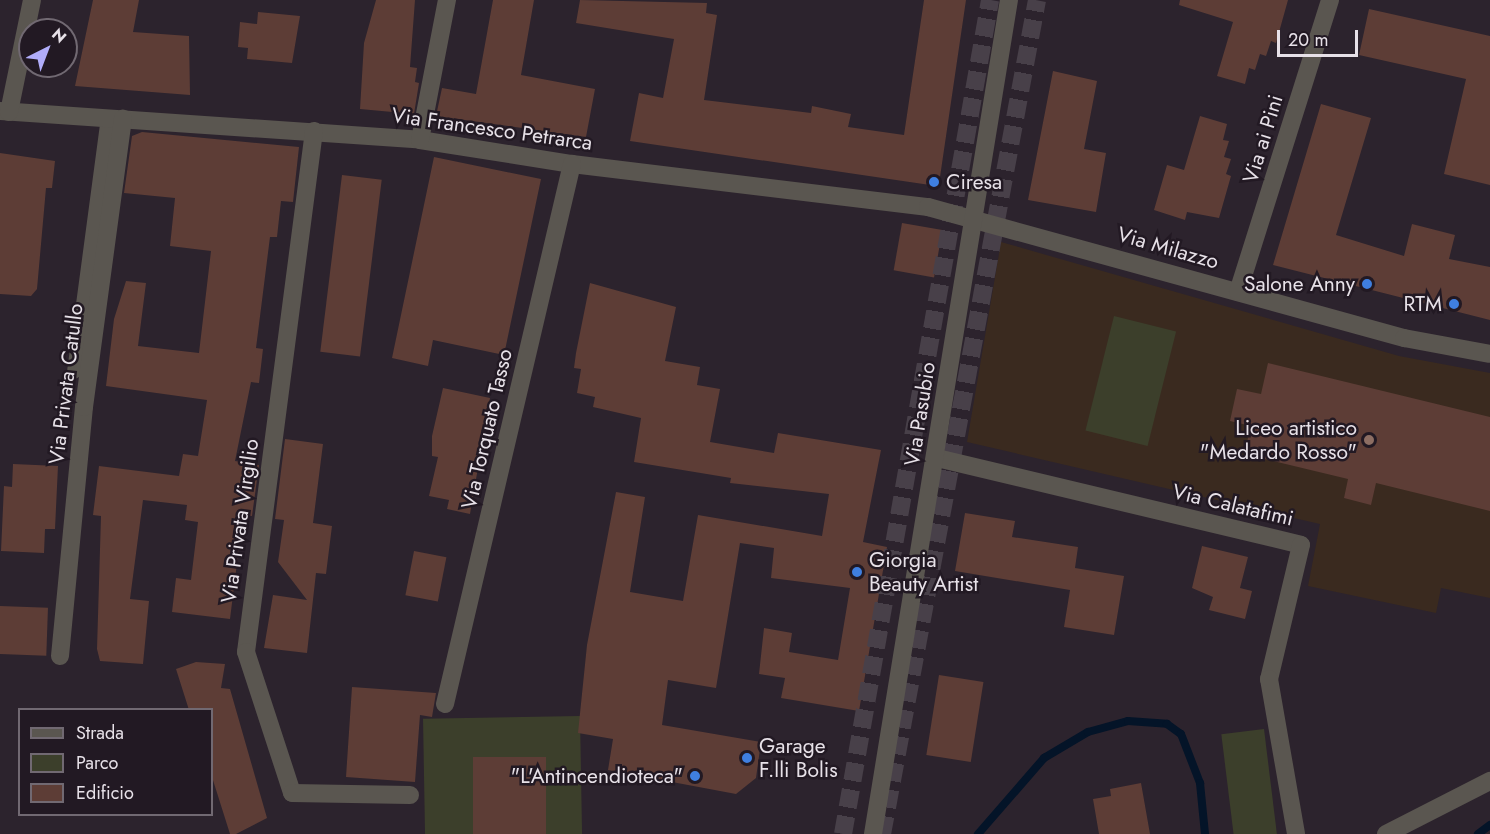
<!DOCTYPE html>
<style>
body{margin:0}
#map{position:relative;width:1490px;height:834px;overflow:hidden;background:#2c232d;font-family:Jost,sans-serif}
div>[style]{position:absolute}
[style*='--x']{left:calc(var(--x)*1px);top:calc(var(--y)*1px);width:calc(var(--w)*1px);rotate:calc(var(--a)*1deg)}
.education>*{inset:0;background:#3a2a1f}
.green>*{inset:0;background:#3c3f2b;transform-origin:0 0}
.stream>*{height:8px;margin:-4px;padding:0 4px;transform-origin:4px;border-radius:4px;background:#041428}
.building>*{inset:0;background:#5d3d36;transform-origin:0 0}
.trunk-tunnel>*{height:18px;margin-top:-9px;transform-origin:0;background:repeating-linear-gradient(90deg,#484049 0 18px,transparent 0 27px)}
.service>*{height:14px;margin:-7px;padding:0 7px;transform-origin:7px;border-radius:7px;background:#5a5650}
.minor>*{height:18px;margin:-9px;padding:0 9px;transform-origin:9px;border-radius:9px;background:#5a5650}
.dots>*{width:16px;height:16px;translate:-50% -50%;box-sizing:border-box;border:3px solid #221923;border-radius:50%}
span{translate:-50% -50%;white-space:nowrap;text-align:center;line-height:1.15;-webkit-text-stroke:5px #221923;paint-order:stroke}
.street-label{font-size:21px;color:#e7e1e8}
.poi-label{font-size:21px;color:#e7e1e8}
.left{translate:0 -50%;text-align:left}
.right{translate:-100% -50%;text-align:right}
.legend{position:absolute;left:18px;top:708px;width:195px;height:108px;box-sizing:border-box;background:#221923;border:2px solid #716972;margin:0;padding:8px 10px;list-style:none;font-size:18px;color:#e7e1e8}
.legend li{display:flex;align-items:center;gap:12px;height:30px}
.legend b{width:30px;border:2px solid #716972}
.north{position:absolute;left:18px;top:18px;width:60px;height:60px;box-sizing:border-box;background:#221923;border:2px solid #716972;border-radius:50%;rotate:42deg;font-size:16px;font-weight:700;line-height:24px;text-align:center;color:#e7e1e8}
.north::after{content:'';display:block;margin:auto;width:21px;height:27px;background:#b1adfa;clip-path:polygon(50% 0,100% 100%,50% 72%,0 100%)}
.scale{position:absolute;left:1277px;top:30px;width:81px;height:27px;box-sizing:border-box;border:3px solid #e7e1e8;border-top:0;padding-left:8px;font-size:18px;line-height:21px;white-space:nowrap;color:#e7e1e8;-webkit-text-stroke:4px #221923;paint-order:stroke}
</style>
<div id="map">
<div class="education">
<i style="clip-path:polygon(1001px 242px,1399px 356px,1490px 373px,1490px 598px,1441px 588px,1436px 613px,1308px 586px,1320px 524px,967px 442px)"></i>
</div>
<div class="green">
<i style="left:1114px;top:316px;width:64px;height:118px;rotate:14deg"></i>
<i style="left:580px;top:716px;width:118px;height:157px;rotate:89deg"></i>
<i style="left:1264px;top:729px;width:106px;height:43px;rotate:83deg"></i>
</div>
<div class="stream">
<i style="--x:978;--y:834;--w:101;--a:-49"></i>
<i style="--x:1044;--y:758;--w:51;--a:-30.6"></i>
<i style="--x:1088;--y:732;--w:41;--a:-15.4"></i>
<i style="--x:1128;--y:721;--w:39;--a:4"></i>
<i style="--x:1167;--y:724;--w:17;--a:36"></i>
<i style="--x:1181;--y:734;--w:53;--a:68.8"></i>
<i style="--x:1200;--y:783;--w:51;--a:84.4"></i>
<i style="--x:1478;--y:834;--w:15;--a:-37"></i>
</div>
<div class="building">
<i style="clip-path:polygon(93px 0,139px 0,133px 32px,189px 36px,190px 95px,75px 86px)"></i>
<i style="clip-path:polygon(376px 0,415px 0,410px 67px,417px 68px,415px 82px,419px 83px,414px 114px,360px 109px,364px 43px)"></i>
<i style="clip-path:polygon(493px 0,534px 0,521px 75px,595px 89px,586px 137px,436px 116px,442px 88px,476px 94px)"></i>
<i style="clip-path:polygon(580px 0,707px 3px,706px 13px,717px 15px,704px 100px,811px 113px,812px 106px,851px 114px,848px 127px,904px 135px,924px 0,966px 0,940px 177px,930px 185px,630px 141px,639px 93px,663px 98px,674px 39px,576px 23px)"></i>
<i style="clip-path:polygon(1180px 0,1288px 0,1276px 43px,1271px 41px,1266px 56px,1260px 54px,1255px 70px,1249px 68px,1245px 84px,1217px 76px,1233px 22px,1179px 5px)"></i>
<i style="clip-path:polygon(1369px 9px,1490px 36px,1490px 185px,1444px 174px,1466px 79px,1359px 55px)"></i>
<i style="clip-path:polygon(258px 12px,300px 16px,292px 63px,247px 59px,248px 48px,238px 47px,240px 22px,257px 24px)"></i>
<i style="clip-path:polygon(1053px 71px,1097px 81px,1084px 149px,1106px 153px,1096px 212px,1028px 200px)"></i>
<i style="clip-path:polygon(1321px 104px,1371px 118px,1336px 235px,1404px 256px,1412px 224px,1455px 235px,1449px 259px,1490px 267px,1490px 320px,1273px 265px)"></i>
<i style="clip-path:polygon(1200px 116px,1227px 124px,1223px 140px,1229px 141px,1224px 157px,1231px 159px,1226px 174px,1231px 176px,1219px 218px,1187px 212px,1185px 220px,1154px 210px,1167px 165px,1184px 170px)"></i>
<i style="clip-path:polygon(142px 132px,299px 147px,293px 202px,281px 201px,277px 237px,270px 237px,256px 348px,263px 349px,259px 383px,251px 382px,235px 461px,259px 465px,252px 516px,243px 515px,230px 619px,172px 612px,176px 578px,191px 580px,198px 522px,185px 520px,187px 505px,143px 500px,130px 599px,149px 601px,143px 664px,100px 661px,97px 649px,101px 516px,93px 515px,99px 466px,179px 476px,183px 454px,198px 456px,207px 400px,106px 386px,114px 319px,126px 281px,146px 283px,138px 346px,199px 353px,211px 251px,170px 246px,175px 198px,124px 193px,132px 136px)"></i>
<i style="clip-path:polygon(0 153px,55px 161px,52px 188px,46px 188px,37px 289px,31px 296px,0 294px)"></i>
<i style="clip-path:polygon(434px 157px,541px 179px,504px 355px,433px 340px,428px 366px,392px 358px)"></i>
<i style="left:342px;top:175px;width:40px;height:178px;rotate:7deg"></i>
<i style="left:902px;top:223px;width:41px;height:48px;rotate:10deg"></i>
<i style="clip-path:polygon(590px 283px,676px 307px,665px 361px,700px 367px,697px 385px,720px 389px,710px 442px,774px 453px,778px 433px,881px 450px,863px 542px,887px 547px,859px 711px,781px 698px,785px 678px,759px 674px,764px 628px,792px 633px,789px 652px,838px 660px,850px 588px,771px 578px,774px 548px,740px 543px,716px 688px,668px 680px,662px 725px,761px 742px,756px 778px,736px 794px,608px 770px,613px 739px,578px 733px,587px 645px,616px 492px,645px 497px,630px 592px,683px 601px,698px 515px,822px 536px,829px 494px,730px 483px,731px 478px,634px 462px,641px 418px,593px 407px,595px 397px,577px 393px,581px 369px,574px 368px,576px 353px)"></i>
<i style="clip-path:polygon(1268px 363px,1490px 417px,1490px 511px,1376px 483px,1371px 505px,1344px 498px,1348px 479px,1244px 454px,1251px 426px,1230px 421px,1237px 389px,1261px 394px)"></i>
<i style="clip-path:polygon(443px 388px,490px 398px,470px 514px,447px 509px,449px 500px,429px 496px,438px 457px,432px 456px,432px 436px)"></i>
<i style="clip-path:polygon(285px 439px,323px 444px,313px 523px,332px 526px,326px 574px,316px 573px,307px 653px,264px 648px,273px 595px,307px 600px,278px 562px,284px 520px,275px 519px)"></i>
<i style="clip-path:polygon(13px 464px,58px 466px,55px 529px,45px 529px,44px 553px,1px 551px,4px 486px,12px 487px)"></i>
<i style="clip-path:polygon(965px 513px,1015px 521px,1012px 537px,1078px 547px,1075px 568px,1124px 576px,1114px 635px,1064px 627px,1070px 590px,955px 571px)"></i>
<i style="clip-path:polygon(1202px 546px,1248px 557px,1240px 588px,1252px 591px,1245px 619px,1209px 610px,1213px 597px,1192px 588px)"></i>
<i style="left:414px;top:551px;width:33px;height:45px;rotate:11deg"></i>
<i style="left:0;top:606px;width:48px;height:48px;rotate:2deg"></i>
<i style="clip-path:polygon(196px 662px,225px 664px,221px 688px,230px 689px,267px 818px,236px 834px,230px 834px,212px 777px,212px 710px,189px 710px,176px 669px)"></i>
<i style="left:939px;top:675px;width:45px;height:81px;rotate:9deg"></i>
<i style="clip-path:polygon(352px 687px,436px 693px,432px 717px,420px 715px,415px 782px,346px 777px)"></i>
<i style="left:473px;top:757px;width:73px;height:77px"></i>
<i style="clip-path:polygon(1141px 783px,1150px 834px,1099px 834px,1093px 799px,1111px 796px,1110px 789px)"></i>
</div>
<div class="trunk-tunnel">
<i style="--x:843;--y:834;--w:847;--a:-80"></i>
<i style="--x:882;--y:834;--w:848;--a:-79.47"></i>
</div>
<div class="service">
<i style="--x:74;--y:372;--w:256;--a:-82.4"></i>
</div>
<div class="minor">
<i style="--x:0;--y:111;--w:421;--a:3.9"></i>
<i style="--x:420;--y:140;--w:154;--a:9"></i>
<i style="--x:572;--y:164;--w:359;--a:6.9"></i>
<i style="--x:928;--y:207;--w:494;--a:15.4"></i>
<i style="--x:1404;--y:338;--w:87;--a:10.5"></i>
<i style="--x:9;--y:112;--w:114;--a:-78.4"></i>
<i style="--x:314;--y:131;--w:525;--a:97.44"></i>
<i style="--x:246;--y:652;--w:148;--a:71.9"></i>
<i style="--x:292;--y:793;--w:118;--a:1"></i>
<i style="--x:420;--y:140;--w:143;--a:-79.1"></i>
<i style="--x:1238;--y:292;--w:306;--a:-72.5"></i>
<i style="--x:937;--y:458;--w:374;--a:13.4"></i>
<i style="--x:1301;--y:545;--w:138;--a:103.4"></i>
<i style="--x:1269;--y:679;--w:157;--a:80.1"></i>
<i style="--x:60;--y:656;--w:250;--a:-84.5"></i>
<i style="--x:84;--y:407;--w:291;--a:-82.3"></i>
<i style="--x:445;--y:704;--w:555;--a:-76.77"></i>
<i style="--x:873;--y:834;--w:845;--a:-80.74"></i>
<i style="--x:1386;--y:834;--w:117;--a:-27"></i>
</div>
<div class="dots">
<i style="left:934px;top:182px;background:#3f7fe0"></i>
<i style="left:1367px;top:284px;background:#3f7fe0"></i>
<i style="left:1454px;top:304px;background:#3f7fe0"></i>
<i style="left:1369px;top:440px;background:#8d6e63"></i>
<i style="left:857px;top:572px;background:#3f7fe0"></i>
<i style="left:747px;top:758px;background:#3f7fe0"></i>
<i style="left:695px;top:776px;background:#3f7fe0"></i>
</div>
<div class="street-label">
<span style="left:492px;top:129px;rotate:8deg">Via Francesco Petrarca</span>
<span style="left:1263px;top:139px;rotate:-73deg">Via ai Pini</span>
<span style="left:1168px;top:248px;rotate:16deg">Via Milazzo</span>
<span style="left:66px;top:384px;rotate:-83deg">Via Privata Catullo</span>
<span style="left:920px;top:414px;rotate:-81deg">Via Pasubio</span>
<span style="left:487px;top:429px;rotate:-77deg">Via Torquato Tasso</span>
<span style="left:1233px;top:505px;rotate:13deg">Via Calatafimi</span>
<span style="left:240px;top:521px;rotate:-82deg">Via Privata Virgilio</span>
</div>
<div class="poi-label">
<span class="left" style="left:946px;top:182px">Ciresa</span>
<span class="right" style="left:1355px;top:284px">Salone Anny</span>
<span class="right" style="left:1442px;top:304px">RTM</span>
<span class="right" style="left:1357px;top:440px">Liceo artistico<br>"Medardo Rosso"</span>
<span class="left" style="left:869px;top:572px">Giorgia<br>Beauty Artist</span>
<span class="left" style="left:759px;top:758px">Garage<br>F.lli Bolis</span>
<span class="right" style="left:683px;top:776px">"L'Antincendioteca"</span>
</div>
<ul class="legend">
<li><b style="height:8px;background:#5a5650"></b>Strada</li>
<li><b style="height:16px;background:#3c3f2b"></b>Parco</li>
<li><b style="height:16px;background:#5d3d36"></b>Edificio</li>
</ul>
<div class="north">N</div>
<div class="scale">20 m</div>
</div>
